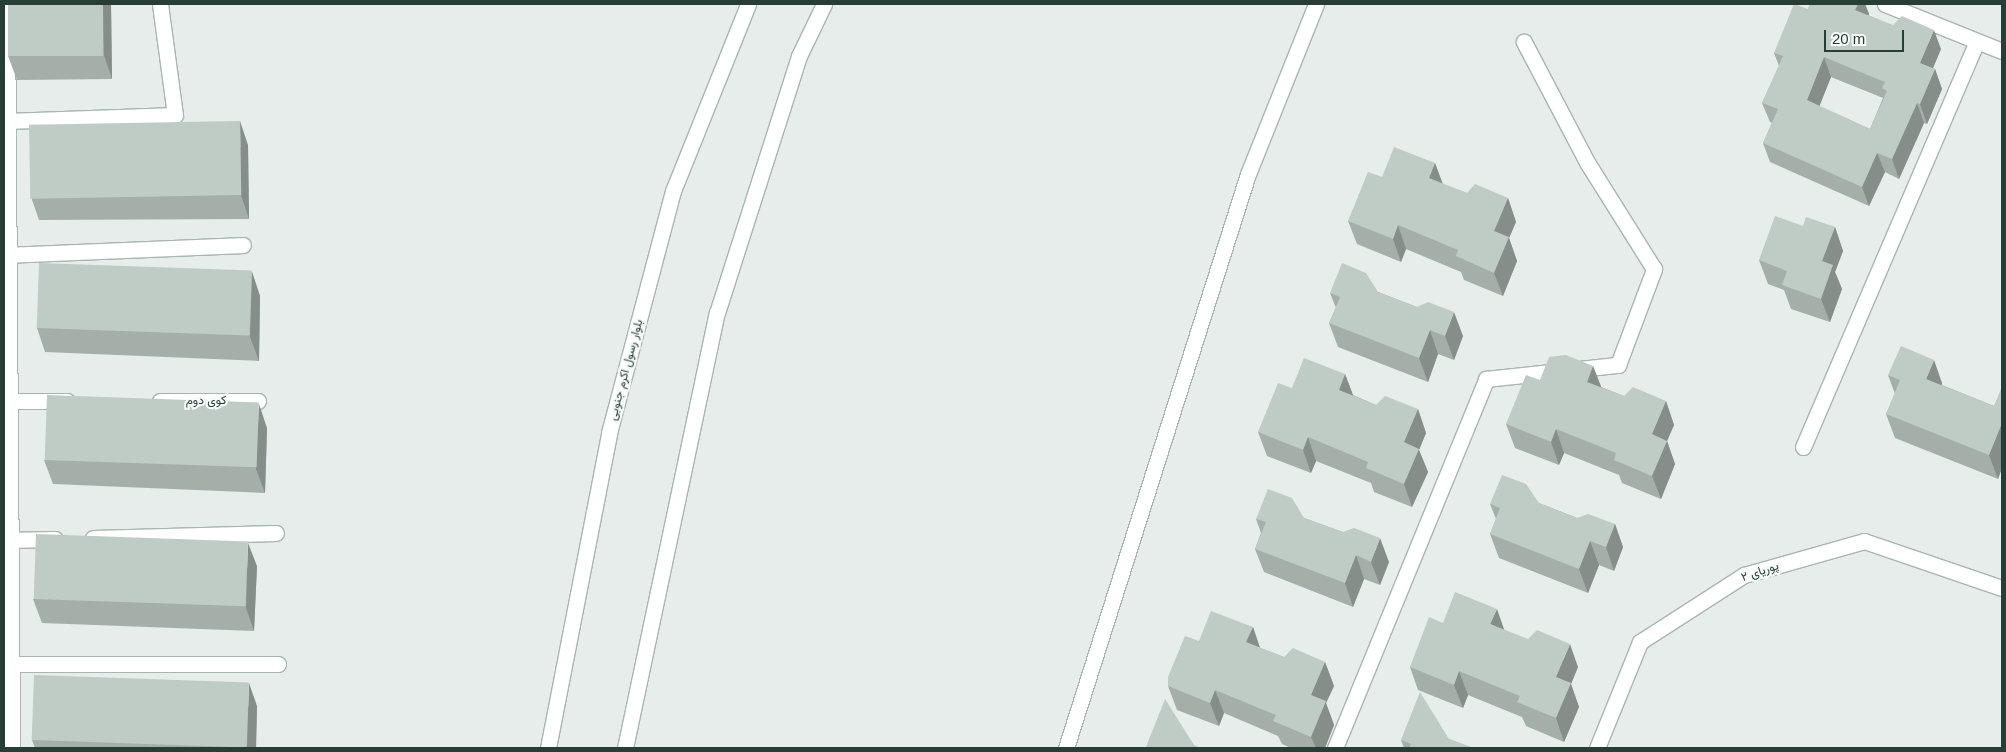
<!DOCTYPE html>
<meta charset="utf-8">
<style>
body{margin:0}
#map{position:relative;width:2006px;height:752px;overflow:hidden;background:#e6edea;font-family:Arial,Vazirmatn,sans-serif}
div>[style]{position:absolute}
[style*='--x']{left:calc(var(--x)*1px);top:calc(var(--y)*1px);width:calc(var(--w)*1px);rotate:calc(var(--a)*1deg)}
.roads{filter:drop-shadow(1px 0 #a9b5b0) drop-shadow(-1px 0 #a9b5b0) drop-shadow(0 1px #a9b5b0) drop-shadow(0 -1px #a9b5b0)}
.minor>*{height:15px;margin:-7.5px;padding:0 7.5px;transform-origin:7.5px;border-radius:7.5px;background:#fff}
.secondary>*{height:15px;margin:-7.5px;padding:0 7.5px;transform-origin:7.5px;border-radius:7.5px;background:#fff}
.wall>*{inset:0;background:#a4afa9}
.shaded-wall>*{inset:0;background:#868e8a}
.building>*{inset:0;background:#bfcbc5;transform-origin:0 0}
span{translate:-50% -50%;white-space:nowrap;text-align:center;line-height:1.15;-webkit-text-stroke:4.5px #f7faf8;paint-order:stroke}
.street-label{font-size:12px;color:#273e36}
.frame{position:absolute;inset:0;border:5px solid #273e36;pointer-events:none}
.scale{position:absolute;left:1824px;top:30px;width:80px;height:22px;box-sizing:border-box;border:2px solid #273e36;border-top:0;padding-left:6px;font-size:15px;line-height:18px;white-space:nowrap;color:#273e36;-webkit-text-stroke:4px #f7faf8;paint-order:stroke}
</style>
<div id="map">
<div class="roads">
<div class="minor">
<i style="--x:7;--y:4;--w:744;--a:89.61"></i>
<i style="--x:1885;--y:4;--w:126;--a:21.9"></i>
<i style="--x:4;--y:121;--w:171;--a:-2"></i>
<i style="--x:175;--y:115;--w:112;--a:-97.7"></i>
<i style="--x:4;--y:255;--w:239;--a:-2.4"></i>
<i style="--x:4;--y:401;--w:63;--a:0"></i>
<i style="--x:160;--y:401;--w:98;--a:0"></i>
<i style="--x:1803;--y:447;--w:441;--a:-66.8"></i>
<i style="--x:93;--y:538;--w:183;--a:-1.6"></i>
<i style="--x:4;--y:540;--w:51;--a:-1.1"></i>
<i style="--x:4;--y:664;--w:274;--a:0"></i>
<i style="--x:1066;--y:748;--w:602;--a:-72.41"></i>
<i style="--x:1248;--y:174;--w:183;--a:-68.2"></i>
<i style="--x:1335;--y:748;--w:399;--a:-67.7"></i>
<i style="--x:1486;--y:379;--w:133;--a:-6.1"></i>
<i style="--x:1618;--y:365;--w:103;--a:-69.4"></i>
<i style="--x:1654;--y:269;--w:126;--a:-122.1"></i>
<i style="--x:1587;--y:162;--w:136;--a:-117.7"></i>
<i style="--x:1597;--y:748;--w:114;--a:-67.9"></i>
<i style="--x:1640;--y:642;--w:124;--a:-32.8"></i>
<i style="--x:1744;--y:575;--w:125;--a:-15.8"></i>
<i style="--x:1864;--y:541;--w:146;--a:18.8"></i>
</div>
<div class="secondary">
<i style="--x:548;--y:748;--w:321;--a:-79"></i>
<i style="--x:609;--y:433;--w:250;--a:-75.2"></i>
<i style="--x:673;--y:191;--w:201;--a:-68.1"></i>
<i style="--x:625;--y:748;--w:445;--a:-78.1"></i>
<i style="--x:717;--y:313;--w:270;--a:-72.3"></i>
<i style="--x:799;--y:56;--w:58;--a:-64.3"></i>
</div>
</div>
<div class="wall">
<i style="clip-path:polygon(8px 4px,111px 4px,112px 79px,17px 80px,8px 56px)"></i>
<i style="clip-path:polygon(evenodd,1810px 4px,1865px 4px,1869px 14px,1868px 15px,1941px 49px,1933px 68px,1935px 69px,1942px 89px,1927px 124px,1924px 123px,1899px 179px,1885px 172px,1869px 206px,1770px 162px,1763px 143px,1772px 123px,1770px 122px,1762px 103px,1779px 66px,1774px 53px,1808px 9px,1810px 4px,1831px 77px,1883px 98px,1870px 129px,1819px 106px,1831px 77px)"></i>
<i style="clip-path:polygon(248px 145px,249px 219px,39px 220px,31px 197px)"></i>
<i style="clip-path:polygon(1435px 163px,1442px 184px,1467px 193px,1508px 198px,1516px 222px,1509px 238px,1517px 261px,1503px 296px,1464px 280px,1461px 272px,1406px 249px,1401px 262px,1357px 244px,1348px 221px,1382px 177px)"></i>
<i style="clip-path:polygon(1803px 226px,1835px 227px,1843px 251px,1835px 272px,1842px 289px,1830px 322px,1791px 309px,1784px 290px,1768px 284px,1759px 260px)"></i>
<i style="clip-path:polygon(252px 272px,260px 296px,259px 361px,45px 352px,37px 328px)"></i>
<i style="clip-path:polygon(1378px 292px,1417px 307px,1463px 336px,1454px 360px,1438px 354px,1428px 382px,1338px 347px,1329px 323px,1336px 308px,1330px 293px)"></i>
<i style="clip-path:polygon(1593px 366px,1601px 387px,1624px 396px,1666px 401px,1674px 425px,1667px 441px,1675px 464px,1661px 499px,1622px 483px,1619px 475px,1564px 453px,1559px 465px,1515px 448px,1506px 424px,1540px 380px)"></i>
<i style="clip-path:polygon(1345px 374px,1353px 395px,1376px 405px,1418px 409px,1426px 433px,1419px 450px,1428px 472px,1412px 507px,1374px 492px,1371px 483px,1316px 461px,1311px 473px,1267px 456px,1258px 432px,1292px 388px)"></i>
<i style="clip-path:polygon(1888px 375px,1942px 383px,1942px 385px,1994px 406px,2002px 389px,2002px 468px,1998px 479px,1895px 438px,1886px 414px,1895px 394px)"></i>
<i style="clip-path:polygon(267px 428px,265px 493px,53px 484px,44px 460px)"></i>
<i style="clip-path:polygon(1539px 503px,1577px 518px,1615px 524px,1623px 547px,1614px 571px,1599px 565px,1588px 593px,1499px 558px,1490px 534px,1496px 519px,1490px 504px)"></i>
<i style="clip-path:polygon(1304px 518px,1343px 532px,1389px 562px,1380px 585px,1364px 579px,1353px 607px,1264px 572px,1255px 549px,1261px 533px,1256px 519px)"></i>
<i style="clip-path:polygon(257px 566px,254px 631px,42px 623px,33px 599px)"></i>
<i style="clip-path:polygon(1443px 623px,1504px 630px,1578px 667px,1571px 684px,1579px 707px,1564px 742px,1526px 726px,1522px 717px,1468px 695px,1463px 708px,1418px 690px,1410px 667px)"></i>
<i style="clip-path:polygon(1253px 627px,1260px 648px,1284px 657px,1325px 662px,1334px 686px,1326px 703px,1334px 725px,1325px 748px,1291px 748px,1282px 744px,1278px 736px,1224px 713px,1219px 726px,1177px 710px,1168px 686px,1199px 641px)"></i>
<i style="clip-path:polygon(257px 706px,256px 748px,35px 748px,32px 740px)"></i>
<i style="clip-path:polygon(1449px 739px,1473px 748px,1404px 748px,1401px 740px)"></i>
</div>
<div class="shaded-wall">
<i style="clip-path:polygon(103px 4px,111px 4px,111px 5px,112px 79px,104px 55px)"></i>
<i style="clip-path:polygon(1858px 4px,1865px 4px,1869px 14px,1862px 30px,1855px 10px)"></i>
<i style="clip-path:polygon(1934px 30px,1941px 49px,1927px 82px,1920px 63px)"></i>
<i style="clip-path:polygon(1824px 57px,1831px 77px,1814px 120px,1807px 100px)"></i>
<i style="clip-path:polygon(1935px 69px,1942px 89px,1927px 124px,1920px 104px)"></i>
<i style="clip-path:polygon(1917px 103px,1924px 123px,1899px 179px,1892px 159px)"></i>
<i style="clip-path:polygon(240px 121px,248px 145px,249px 219px,241px 195px)"></i>
<i style="clip-path:polygon(1877px 153px,1885px 172px,1869px 206px,1862px 187px)"></i>
<i style="clip-path:polygon(1435px 163px,1444px 187px,1429px 178px)"></i>
<i style="clip-path:polygon(1508px 198px,1516px 222px,1509px 238px,1517px 261px,1503px 296px,1494px 273px,1494px 231px)"></i>
<i style="clip-path:polygon(1398px 225px,1406px 249px,1401px 262px,1393px 239px)"></i>
<i style="clip-path:polygon(1835px 227px,1843px 251px,1835px 272px,1842px 289px,1830px 322px,1821px 299px,1822px 261px)"></i>
<i style="clip-path:polygon(252px 272px,260px 296px,259px 361px,250px 337px)"></i>
<i style="clip-path:polygon(1454px 312px,1463px 336px,1454px 360px,1445px 336px)"></i>
<i style="clip-path:polygon(1430px 330px,1438px 354px,1428px 382px,1419px 358px)"></i>
<i style="clip-path:polygon(1934px 360px,1942px 383px,1935px 402px,1926px 379px)"></i>
<i style="clip-path:polygon(1593px 366px,1602px 389px,1587px 382px)"></i>
<i style="clip-path:polygon(1345px 374px,1354px 398px,1339px 390px)"></i>
<i style="clip-path:polygon(1666px 401px,1674px 425px,1667px 441px,1675px 464px,1661px 499px,1652px 476px,1652px 434px)"></i>
<i style="clip-path:polygon(259px 404px,267px 428px,265px 493px,256px 469px)"></i>
<i style="clip-path:polygon(1418px 409px,1426px 433px,1419px 450px,1428px 472px,1412px 507px,1404px 484px,1404px 442px)"></i>
<i style="clip-path:polygon(2002px 423px,2002px 468px,1998px 479px,1989px 455px)"></i>
<i style="clip-path:polygon(1556px 429px,1564px 453px,1559px 465px,1551px 442px)"></i>
<i style="clip-path:polygon(1308px 437px,1316px 461px,1311px 473px,1303px 450px)"></i>
<i style="clip-path:polygon(1615px 524px,1623px 547px,1614px 571px,1606px 547px)"></i>
<i style="clip-path:polygon(1380px 538px,1389px 562px,1380px 585px,1371px 562px)"></i>
<i style="clip-path:polygon(1590px 541px,1599px 565px,1588px 593px,1579px 569px)"></i>
<i style="clip-path:polygon(248px 543px,257px 566px,254px 631px,246px 608px)"></i>
<i style="clip-path:polygon(1356px 555px,1364px 579px,1353px 607px,1345px 583px)"></i>
<i style="clip-path:polygon(1497px 609px,1505px 632px,1490px 624px)"></i>
<i style="clip-path:polygon(1253px 627px,1261px 651px,1246px 642px)"></i>
<i style="clip-path:polygon(1570px 644px,1578px 667px,1571px 684px,1579px 707px,1564px 742px,1556px 718px,1556px 677px)"></i>
<i style="clip-path:polygon(1325px 662px,1334px 686px,1326px 703px,1334px 725px,1325px 748px,1316px 748px,1311px 737px,1311px 695px)"></i>
<i style="clip-path:polygon(1459px 671px,1468px 695px,1463px 708px,1454px 685px)"></i>
<i style="clip-path:polygon(249px 683px,257px 706px,256px 748px,247px 748px)"></i>
<i style="clip-path:polygon(1215px 690px,1224px 713px,1219px 726px,1210px 703px)"></i>
</div>
<div class="building">
<i style="left:8px;top:4px;width:95px;height:52px"></i>
<i style="clip-path:polygon(evenodd,1794px 4px,1808px 9px,1810px 4px,1858px 4px,1855px 10px,1893px 25px,1902px 16px,1934px 30px,1920px 63px,1935px 69px,1920px 104px,1917px 103px,1892px 159px,1877px 153px,1862px 187px,1763px 143px,1778px 109px,1762px 103px,1783px 56px,1774px 53px,1794px 4px,1824px 57px,1885px 82px,1882px 88px,1887px 91px,1870px 129px,1807px 100px,1824px 57px)"></i>
<i style="left:240px;top:121px;width:74px;height:211px;rotate:89deg"></i>
<i style="clip-path:polygon(1394px 147px,1435px 163px,1429px 178px,1467px 193px,1475px 184px,1508px 198px,1494px 231px,1509px 237px,1494px 273px,1456px 256px,1458px 250px,1398px 225px,1393px 239px,1348px 221px,1368px 172px,1382px 177px)"></i>
<i style="clip-path:polygon(1775px 216px,1803px 226px,1806px 217px,1835px 227px,1822px 261px,1833px 265px,1821px 299px,1782px 285px,1787px 271px,1759px 260px)"></i>
<i style="left:39px;top:263px;width:213px;height:65px;rotate:2deg"></i>
<i style="clip-path:polygon(1342px 263px,1366px 273px,1378px 292px,1417px 307px,1428px 302px,1454px 312px,1445px 336px,1430px 330px,1419px 358px,1329px 323px,1340px 297px,1330px 293px)"></i>
<i style="clip-path:polygon(1901px 346px,1934px 360px,1926px 379px,1994px 406px,2001px 389px,2002px 389px,2002px 423px,1989px 455px,1886px 414px,1900px 380px,1888px 375px)"></i>
<i style="clip-path:polygon(1566px 355px,1593px 366px,1587px 382px,1624px 396px,1633px 387px,1666px 401px,1652px 434px,1667px 441px,1652px 476px,1614px 460px,1616px 453px,1556px 429px,1551px 442px,1506px 424px,1526px 375px,1540px 380px,1549px 357px)"></i>
<i style="clip-path:polygon(1304px 358px,1345px 374px,1339px 390px,1376px 405px,1385px 396px,1418px 409px,1404px 442px,1419px 449px,1404px 484px,1366px 468px,1368px 462px,1308px 437px,1303px 450px,1258px 432px,1278px 383px,1292px 388px)"></i>
<i style="left:47px;top:395px;width:212px;height:65px;rotate:2deg"></i>
<i style="clip-path:polygon(1502px 475px,1526px 484px,1539px 503px,1577px 518px,1588px 514px,1615px 524px,1606px 547px,1590px 541px,1579px 569px,1490px 534px,1500px 508px,1490px 504px)"></i>
<i style="clip-path:polygon(1268px 489px,1292px 498px,1304px 518px,1343px 532px,1354px 528px,1380px 538px,1371px 562px,1356px 555px,1345px 583px,1255px 549px,1266px 522px,1256px 519px)"></i>
<i style="left:36px;top:534px;width:212px;height:65px;rotate:2deg"></i>
<i style="clip-path:polygon(1455px 592px,1497px 609px,1490px 624px,1528px 639px,1537px 630px,1570px 644px,1556px 677px,1571px 683px,1556px 718px,1517px 702px,1520px 696px,1459px 671px,1454px 685px,1410px 667px,1429px 617px,1443px 623px)"></i>
<i style="clip-path:polygon(1211px 611px,1253px 627px,1246px 642px,1284px 657px,1293px 648px,1325px 662px,1311px 695px,1326px 701px,1311px 737px,1273px 721px,1276px 715px,1215px 690px,1210px 703px,1168px 686px,1168px 677px,1185px 636px,1199px 641px)"></i>
<i style="left:34px;top:675px;width:215px;height:65px;rotate:2deg"></i>
<i style="clip-path:polygon(1420px 692px,1449px 739px,1473px 748px,1409px 748px,1411px 744px,1401px 740px)"></i>
<i style="clip-path:polygon(1165px 699px,1194px 745px,1201px 748px,1150px 748px,1146px 747px)"></i>
</div>
<div class="street-label">
<span style="left:626px;top:370px;rotate:-75deg">بلوار رسول اکرم جنوبی</span>
<span style="left:206px;top:401px">کوی دوم</span>
<span style="left:1760px;top:572px;rotate:-19deg">پوریای ۲</span>
</div>
<div class="frame"></div>
<div class="scale">20 m</div>
</div>
